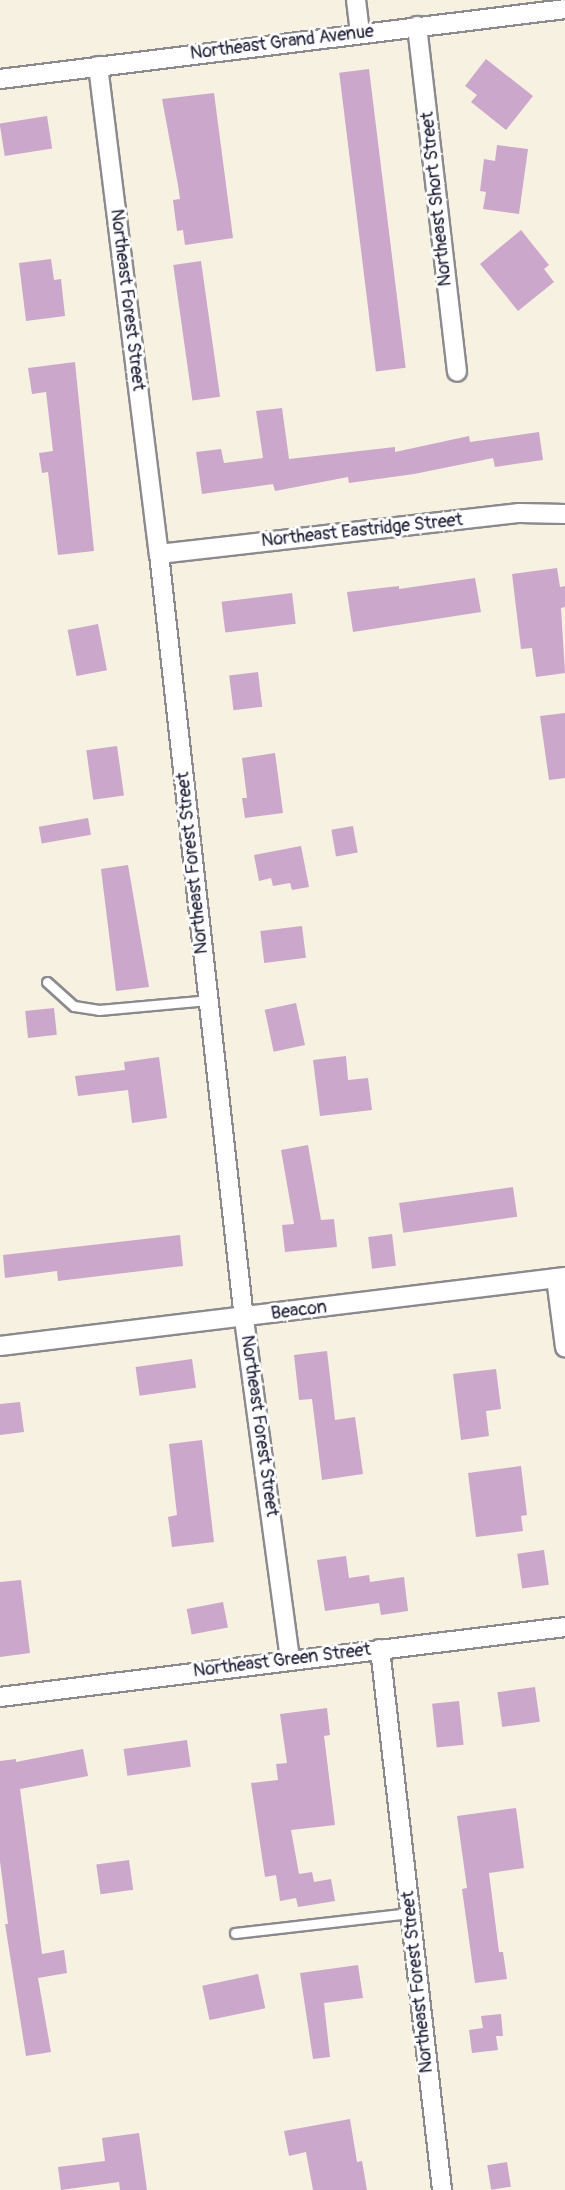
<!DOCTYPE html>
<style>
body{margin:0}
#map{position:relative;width:565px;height:2190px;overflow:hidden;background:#f7f1e2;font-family:Pangolin,sans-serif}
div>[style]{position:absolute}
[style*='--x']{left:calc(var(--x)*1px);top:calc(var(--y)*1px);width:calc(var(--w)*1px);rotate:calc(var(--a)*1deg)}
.building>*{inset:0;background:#cba7cb;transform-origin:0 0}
.roads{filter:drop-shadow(2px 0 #8c8a8e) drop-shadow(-2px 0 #8c8a8e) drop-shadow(0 2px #8c8a8e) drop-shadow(0 -2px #8c8a8e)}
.lane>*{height:9px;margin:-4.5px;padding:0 4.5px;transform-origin:4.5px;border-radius:4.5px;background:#fff}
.street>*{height:18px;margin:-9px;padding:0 9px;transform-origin:9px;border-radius:9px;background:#fff}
span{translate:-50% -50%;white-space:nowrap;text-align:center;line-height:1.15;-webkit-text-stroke:6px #fff;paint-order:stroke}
.street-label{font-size:18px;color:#22223b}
</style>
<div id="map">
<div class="building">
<i style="clip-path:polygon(486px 59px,533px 96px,506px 130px,471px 102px,477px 95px,465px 86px)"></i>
<i style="left:369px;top:69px;width:301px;height:30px;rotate:83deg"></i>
<i style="clip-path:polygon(214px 93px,233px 238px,185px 245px,183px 230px,177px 231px,173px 200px,180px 199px,178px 185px,162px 99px)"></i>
<i style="left:47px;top:116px;width:33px;height:48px;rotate:81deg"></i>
<i style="clip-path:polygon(497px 145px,528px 149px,519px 214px,483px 209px,486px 192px,480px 191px,484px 159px,495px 161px)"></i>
<i style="clip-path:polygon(521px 230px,549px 265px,544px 269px,554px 282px,518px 311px,480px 264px)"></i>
<i style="clip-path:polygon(51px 259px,54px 280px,61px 279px,65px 316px,26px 321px,19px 263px)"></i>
<i style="left:201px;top:261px;width:137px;height:28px;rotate:82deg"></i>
<i style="clip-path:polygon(75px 362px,94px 551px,58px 555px,48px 472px,42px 473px,39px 453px,53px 451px,46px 392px,32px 394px,28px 368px)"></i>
<i style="clip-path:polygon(282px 408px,289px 459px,395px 447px,395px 452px,469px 436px,470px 442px,539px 432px,543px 460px,495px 467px,493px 458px,414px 474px,349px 483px,348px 477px,275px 491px,273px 484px,202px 494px,196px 452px,221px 449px,224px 463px,263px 458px,256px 411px)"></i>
<i style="clip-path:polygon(557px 568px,560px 587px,565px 586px,565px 607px,561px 608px,565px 673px,536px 677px,532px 648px,521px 649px,512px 574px)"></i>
<i style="clip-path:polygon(475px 578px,481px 612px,353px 632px,347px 592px,399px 586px,399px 589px)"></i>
<i style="left:292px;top:593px;width:31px;height:71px;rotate:83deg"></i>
<i style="left:98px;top:624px;width:47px;height:31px;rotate:79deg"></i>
<i style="left:258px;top:672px;width:35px;height:29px;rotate:83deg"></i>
<i style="clip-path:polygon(565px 713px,565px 778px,549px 780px,540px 716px)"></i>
<i style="left:117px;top:746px;width:50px;height:31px;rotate:82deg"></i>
<i style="clip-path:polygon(275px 753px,283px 813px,245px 818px,242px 798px,247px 798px,242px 758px)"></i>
<i style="left:88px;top:818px;width:17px;height:50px;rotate:80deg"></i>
<i style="left:353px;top:826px;width:27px;height:22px;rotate:80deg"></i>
<i style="clip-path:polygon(301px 846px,309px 887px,292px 890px,290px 883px,273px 886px,271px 878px,259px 881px,254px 855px)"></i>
<i style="clip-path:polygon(128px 865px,149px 987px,116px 991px,101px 869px)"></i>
<i style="left:302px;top:926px;width:32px;height:42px;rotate:83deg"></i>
<i style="left:296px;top:1003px;width:43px;height:32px;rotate:78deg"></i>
<i style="left:54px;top:1008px;width:27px;height:29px;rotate:84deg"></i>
<i style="clip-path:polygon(346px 1056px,348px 1080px,368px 1078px,372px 1110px,320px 1116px,313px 1060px)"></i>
<i style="clip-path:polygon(159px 1057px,167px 1118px,132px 1123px,128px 1090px,78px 1096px,75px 1076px,125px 1070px,124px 1062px)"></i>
<i style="clip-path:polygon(308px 1145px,321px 1220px,334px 1219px,337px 1247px,285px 1252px,282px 1225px,294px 1224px,281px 1150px)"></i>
<i style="left:513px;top:1187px;width:30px;height:115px;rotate:82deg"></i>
<i style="left:392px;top:1234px;width:32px;height:24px;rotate:83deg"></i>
<i style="clip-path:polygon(180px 1235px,183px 1266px,58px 1281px,57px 1271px,5px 1278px,3px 1255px)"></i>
<i style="clip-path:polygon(327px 1351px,335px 1420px,355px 1417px,363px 1474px,322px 1480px,312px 1399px,299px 1400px,294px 1355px)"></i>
<i style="left:192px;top:1359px;width:29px;height:57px;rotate:82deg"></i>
<i style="clip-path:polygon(496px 1369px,501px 1409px,486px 1411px,489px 1436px,461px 1440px,453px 1374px)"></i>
<i style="clip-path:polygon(20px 1402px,24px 1432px,0 1435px,0 1404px)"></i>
<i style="clip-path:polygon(202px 1440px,214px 1542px,172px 1547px,168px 1517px,177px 1515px,169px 1444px)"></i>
<i style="clip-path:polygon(521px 1466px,527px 1515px,521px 1516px,523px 1531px,476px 1537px,468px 1473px)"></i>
<i style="left:544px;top:1550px;width:35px;height:27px;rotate:82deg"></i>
<i style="clip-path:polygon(346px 1556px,349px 1578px,369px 1575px,370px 1582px,404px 1577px,408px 1611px,381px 1615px,379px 1603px,325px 1611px,317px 1560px)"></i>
<i style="clip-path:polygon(21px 1580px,30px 1653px,0 1657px,0 1582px)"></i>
<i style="left:223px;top:1602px;width:26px;height:37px;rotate:79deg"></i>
<i style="left:535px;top:1687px;width:35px;height:38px;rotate:82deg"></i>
<i style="left:459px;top:1701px;width:44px;height:27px;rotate:84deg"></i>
<i style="clip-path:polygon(327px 1708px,330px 1735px,324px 1736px,335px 1825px,291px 1830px,299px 1874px,312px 1872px,314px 1882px,331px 1879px,335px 1901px,298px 1907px,296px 1898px,280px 1901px,276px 1875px,265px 1877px,251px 1783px,278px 1780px,276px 1764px,287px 1763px,280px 1714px)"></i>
<i style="left:187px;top:1740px;width:27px;height:64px;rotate:82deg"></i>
<i style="clip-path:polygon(83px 1749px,88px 1776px,20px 1789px,42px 1954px,64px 1950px,67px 1973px,38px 1978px,51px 2052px,26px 2056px,5px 1924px,8px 1924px,0 1861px,0 1761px,16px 1759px,16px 1762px)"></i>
<i style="clip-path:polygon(516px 1808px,524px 1868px,489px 1873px,499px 1952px,503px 1952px,507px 1979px,475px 1983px,462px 1889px,467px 1888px,457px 1816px)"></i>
<i style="left:129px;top:1860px;width:30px;height:33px;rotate:82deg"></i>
<i style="clip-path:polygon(358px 1965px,363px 1998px,324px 2003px,330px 2057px,313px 2059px,300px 1973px)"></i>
<i style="left:258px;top:1974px;width:35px;height:57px;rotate:78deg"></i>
<i style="clip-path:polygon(501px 2014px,503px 2036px,496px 2036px,498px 2050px,472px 2053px,469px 2030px,483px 2028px,481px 2016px)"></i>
<i style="clip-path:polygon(350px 2119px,357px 2162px,362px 2161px,367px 2190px,313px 2190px,306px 2152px,289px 2156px,284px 2131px)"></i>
<i style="clip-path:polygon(139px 2133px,147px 2190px,120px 2190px,119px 2182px,61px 2190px,58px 2167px,105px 2161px,102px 2138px)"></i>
<i style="left:507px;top:2162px;width:25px;height:20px;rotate:81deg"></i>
</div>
<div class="roads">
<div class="lane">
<i style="--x:47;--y:982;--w:36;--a:42"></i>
<i style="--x:74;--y:1006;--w:25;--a:9"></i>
<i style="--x:99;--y:1010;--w:109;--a:-5.2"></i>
<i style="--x:235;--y:1933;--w:176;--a:-6.5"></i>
</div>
<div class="street">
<i style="--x:356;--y:0;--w:33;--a:83"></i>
<i style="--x:417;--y:26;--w:348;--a:83.4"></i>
<i style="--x:98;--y:66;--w:492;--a:82.9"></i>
<i style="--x:159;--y:554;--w:770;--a:83.66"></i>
<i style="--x:244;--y:1319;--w:344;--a:82.3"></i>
<i style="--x:0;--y:79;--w:569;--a:-7.06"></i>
<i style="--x:159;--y:554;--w:363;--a:-6.5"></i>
<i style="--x:520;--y:513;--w:45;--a:1.3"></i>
<i style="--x:556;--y:1278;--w:70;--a:82.6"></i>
<i style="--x:0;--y:1346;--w:569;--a:-6.96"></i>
<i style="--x:380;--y:1649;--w:545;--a:83.46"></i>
<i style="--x:0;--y:1697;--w:569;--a:-7.06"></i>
</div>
</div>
<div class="street-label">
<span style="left:282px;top:43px;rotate:-7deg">Northeast Grand Avenue</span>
<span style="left:437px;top:199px;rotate:-96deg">Northeast Short Street</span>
<span style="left:127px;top:300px;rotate:83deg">Northeast Forest Street</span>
<span style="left:362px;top:531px;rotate:-6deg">Northeast Eastridge Street</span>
<span style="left:193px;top:863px;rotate:-96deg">Northeast Forest Street</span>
<span style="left:299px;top:1311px;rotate:-7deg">Beacon</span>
<span style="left:259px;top:1426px;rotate:82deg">Northeast Forest Street</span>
<span style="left:282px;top:1661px;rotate:-7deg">Northeast Green Street</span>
<span style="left:418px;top:1982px;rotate:-96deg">Northeast Forest Street</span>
</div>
</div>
